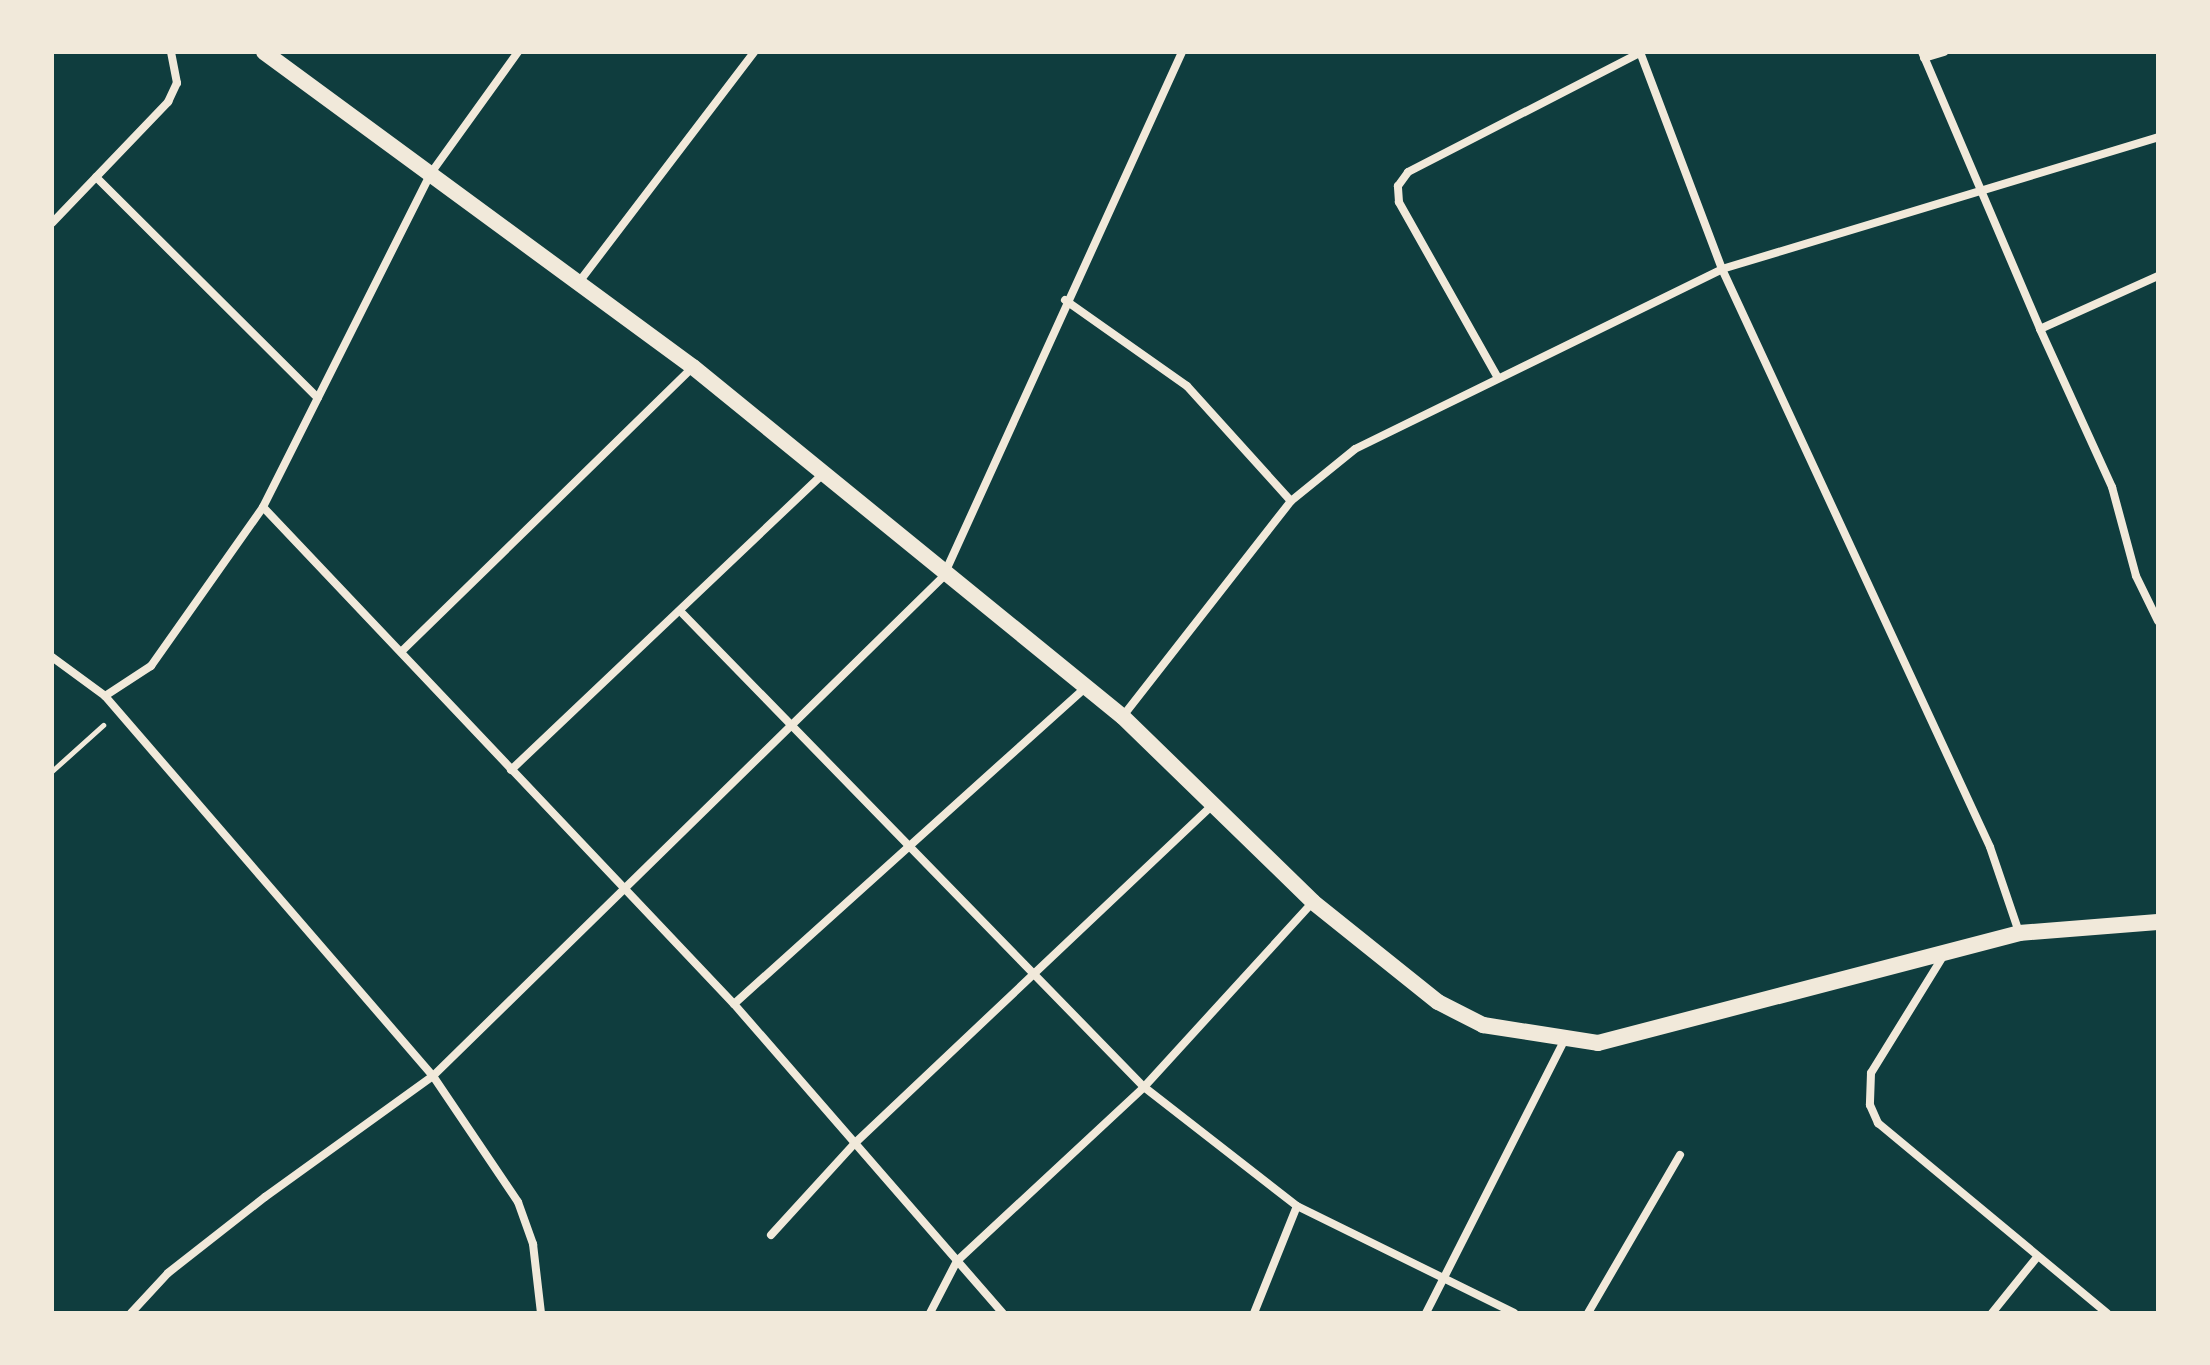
<!DOCTYPE html>
<style>
body{margin:0}
#map{position:relative;width:2210px;height:1365px;overflow:hidden;background:#0f3d3e;font-family:Inter,sans-serif}
div>[style]{position:absolute}
[style*='--x']{left:calc(var(--x)*1px);top:calc(var(--y)*1px);width:calc(var(--w)*1px);rotate:calc(var(--a)*1deg)}
.path>*{height:5px;margin:-2.5px;padding:0 2.5px;transform-origin:2.5px;border-radius:2.5px;background:#f1e9da}
.minor>*{height:8px;margin:-4px;padding:0 4px;transform-origin:4px;border-radius:4px;background:#f1e9da}
.secondary>*{height:16px;margin:-8px;padding:0 8px;transform-origin:8px;border-radius:8px;background:#f1e9da}
span{translate:-50% -50%;white-space:nowrap;text-align:center;line-height:1.15;-webkit-text-stroke:8px #f1e9da;paint-order:stroke}
.frame{position:absolute;inset:0;border:54px solid #f1e9da;pointer-events:none}
</style>
<div id="map">
<div class="path">
<i style="--x:52;--y:771;--w:69;--a:-42"></i>
</div>
<div class="minor">
<i style="--x:1640;--y:52;--w:232;--a:69.3"></i>
<i style="--x:1722;--y:269;--w:637;--a:65.12"></i>
<i style="--x:1990;--y:847;--w:90;--a:71.2"></i>
<i style="--x:1922;--y:52;--w:301;--a:66.9"></i>
<i style="--x:2040;--y:329;--w:129;--a:-24.2"></i>
<i style="--x:1924;--y:58;--w:21;--a:-17"></i>
<i style="--x:96;--y:177;--w:313;--a:44.9"></i>
<i style="--x:52;--y:223;--w:168;--a:-46.2"></i>
<i style="--x:168;--y:102;--w:21;--a:-65"></i>
<i style="--x:177;--y:83;--w:32;--a:-101"></i>
<i style="--x:579;--y:282;--w:289;--a:-52.7"></i>
<i style="--x:1065;--y:300;--w:149;--a:35.2"></i>
<i style="--x:1187;--y:386;--w:155;--a:47.9"></i>
<i style="--x:2040;--y:329;--w:174;--a:65.5"></i>
<i style="--x:2112;--y:487;--w:92;--a:74.9"></i>
<i style="--x:2136;--y:576;--w:50;--a:63.9"></i>
<i style="--x:1498;--y:378;--w:202;--a:-119.4"></i>
<i style="--x:1399;--y:202;--w:16;--a:-94"></i>
<i style="--x:1398;--y:186;--w:17;--a:-54"></i>
<i style="--x:1408;--y:172;--w:262;--a:-27.2"></i>
<i style="--x:263;--y:507;--w:685;--a:46.54"></i>
<i style="--x:734;--y:1004;--w:410;--a:49"></i>
<i style="--x:683;--y:614;--w:660;--a:45.74"></i>
<i style="--x:1144;--y:1087;--w:194;--a:37.9"></i>
<i style="--x:1297;--y:1206;--w:242;--a:26.2"></i>
<i style="--x:403;--y:650;--w:405;--a:-44.3"></i>
<i style="--x:52;--y:657;--w:66;--a:36.3"></i>
<i style="--x:105;--y:696;--w:55;--a:-33.1"></i>
<i style="--x:151;--y:666;--w:194;--a:-54.8"></i>
<i style="--x:263;--y:507;--w:374;--a:-63.3"></i>
<i style="--x:431;--y:173;--w:149;--a:-54.3"></i>
<i style="--x:105;--y:696;--w:502;--a:49.2"></i>
<i style="--x:433;--y:1076;--w:152;--a:56"></i>
<i style="--x:518;--y:1202;--w:45;--a:70.3"></i>
<i style="--x:533;--y:1244;--w:69;--a:83.4"></i>
<i style="--x:1123;--y:716;--w:273;--a:-52"></i>
<i style="--x:1291;--y:501;--w:82;--a:-39.1"></i>
<i style="--x:1355;--y:449;--w:409;--a:-26.1"></i>
<i style="--x:1722;--y:269;--w:456;--a:-16.8"></i>
<i style="--x:511;--y:770;--w:426;--a:-43.5"></i>
<i style="--x:1942;--y:958;--w:135;--a:121.7"></i>
<i style="--x:1871;--y:1073;--w:32;--a:92"></i>
<i style="--x:1870;--y:1105;--w:20;--a:66"></i>
<i style="--x:1878;--y:1123;--w:298;--a:39.7"></i>
<i style="--x:734;--y:1004;--w:472;--a:-42"></i>
<i style="--x:771;--y:1235;--w:123;--a:-47.6"></i>
<i style="--x:854;--y:1144;--w:494;--a:-43.4"></i>
<i style="--x:131;--y:1313;--w:54;--a:-47.2"></i>
<i style="--x:168;--y:1273;--w:123;--a:-38.1"></i>
<i style="--x:265;--y:1197;--w:207;--a:-35.8"></i>
<i style="--x:433;--y:1076;--w:714;--a:-44.38"></i>
<i style="--x:943;--y:577;--w:577;--a:-65.52"></i>
<i style="--x:930;--y:1313;--w:59;--a:-62.6"></i>
<i style="--x:957;--y:1261;--w:255;--a:-42.9"></i>
<i style="--x:1144;--y:1087;--w:251;--a:-47.6"></i>
<i style="--x:1254;--y:1313;--w:115;--a:-68.1"></i>
<i style="--x:1426;--y:1313;--w:303;--a:-63.1"></i>
<i style="--x:1588;--y:1313;--w:183;--a:-59.8"></i>
<i style="--x:1992;--y:1313;--w:72;--a:-51.2"></i>
</div>
<div class="secondary">
<i style="--x:264;--y:52;--w:532;--a:36.29"></i>
<i style="--x:693;--y:367;--w:554;--a:39.14"></i>
<i style="--x:1123;--y:717;--w:265;--a:44.2"></i>
<i style="--x:1313;--y:902;--w:160;--a:38.7"></i>
<i style="--x:1438;--y:1002;--w:51;--a:27.1"></i>
<i style="--x:1483;--y:1025;--w:116;--a:8.9"></i>
<i style="--x:1598;--y:1043;--w:435;--a:-14.6"></i>
<i style="--x:2019;--y:933;--w:139;--a:-4.5"></i>
</div>
<div class="frame"></div>
</div>
